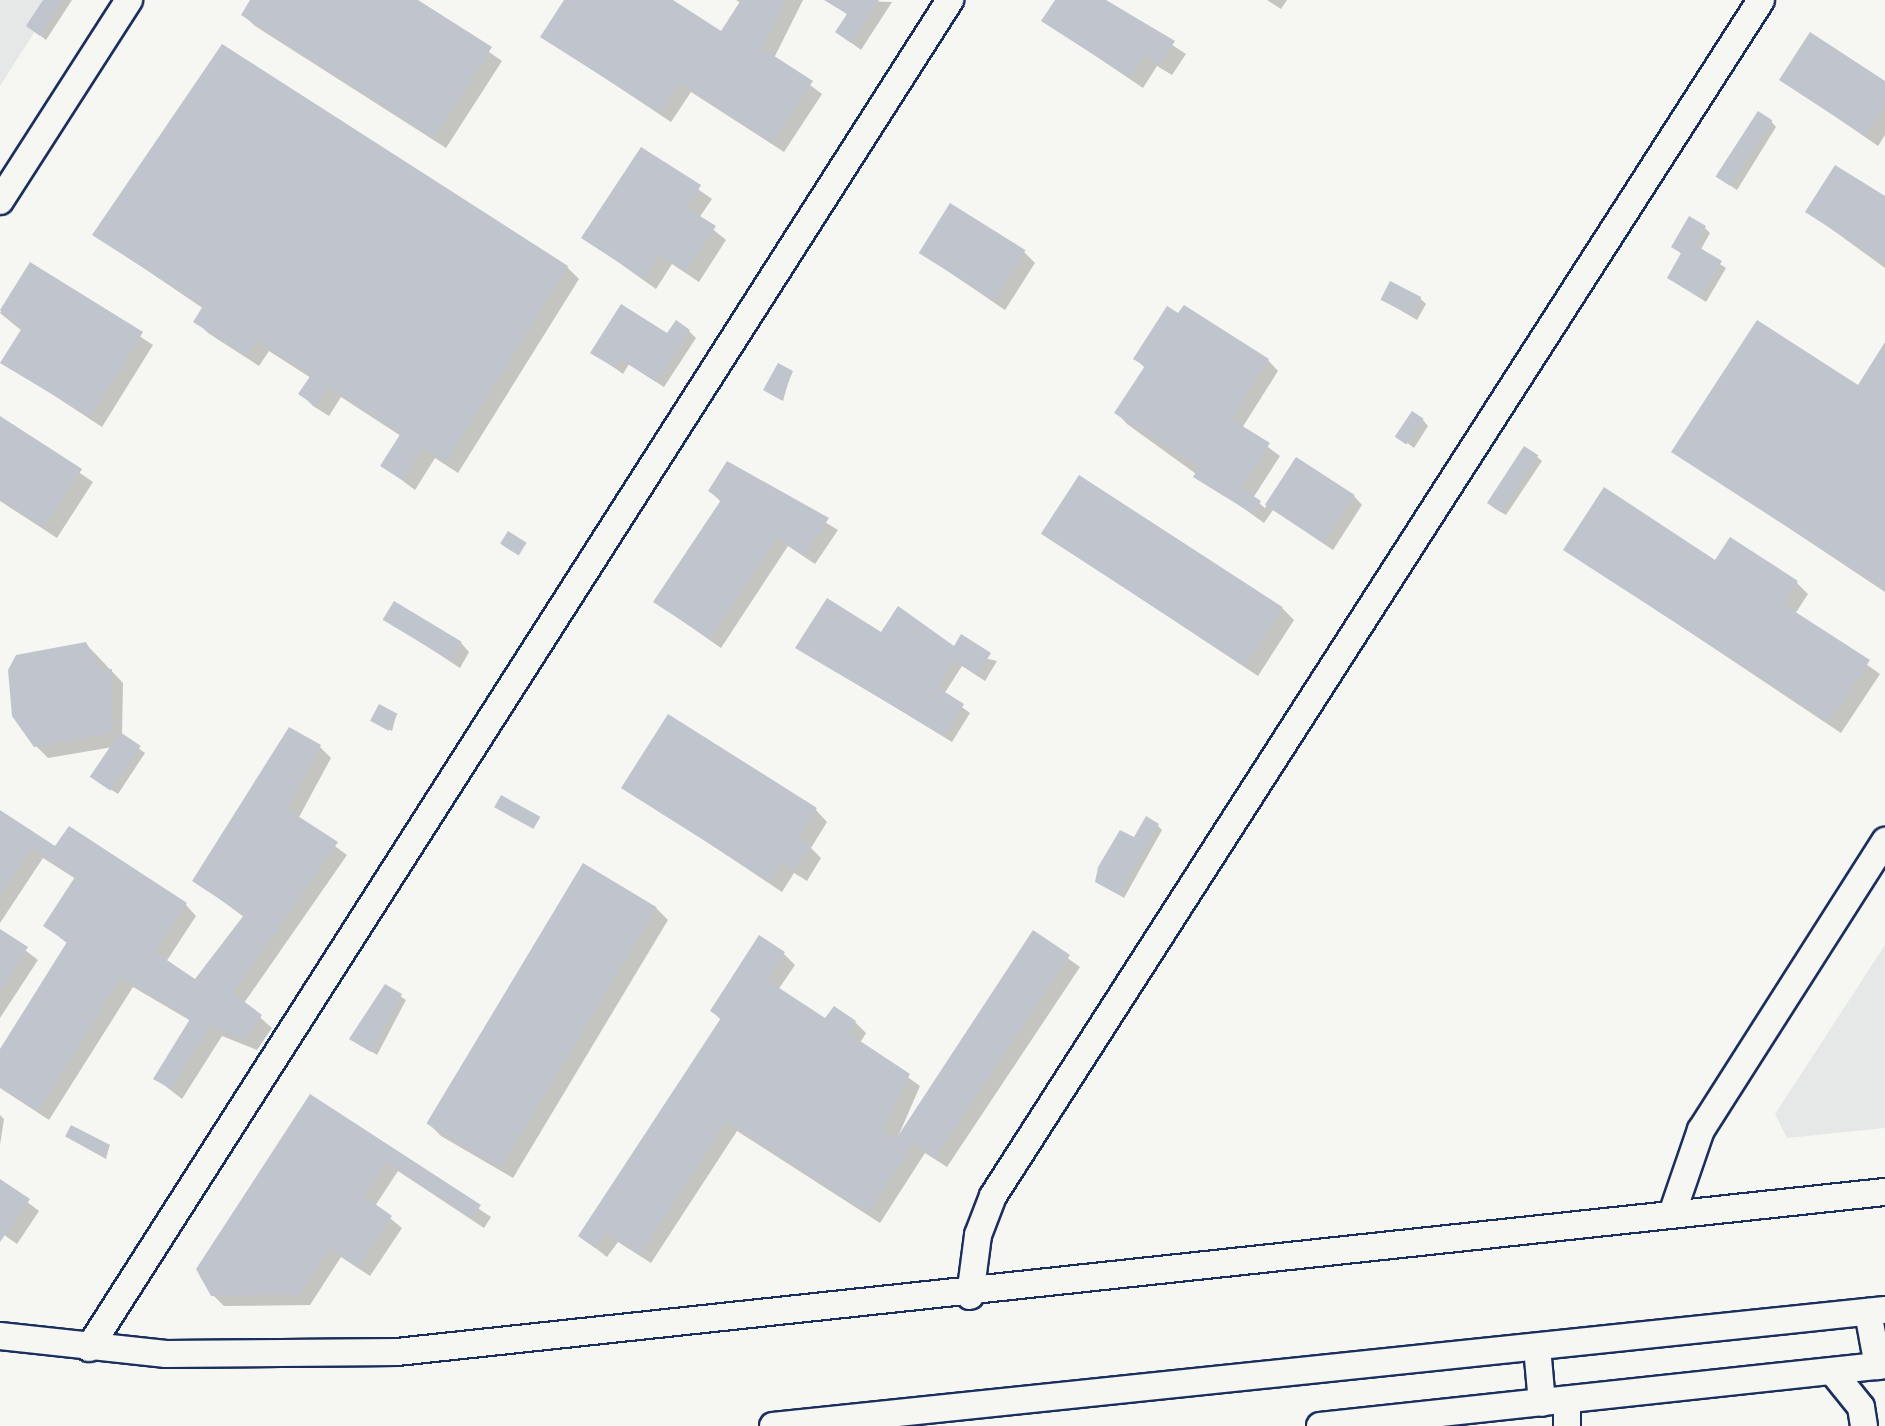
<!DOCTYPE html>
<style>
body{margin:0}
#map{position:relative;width:1885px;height:1426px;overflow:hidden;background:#f6f6f2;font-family:Mynerve,sans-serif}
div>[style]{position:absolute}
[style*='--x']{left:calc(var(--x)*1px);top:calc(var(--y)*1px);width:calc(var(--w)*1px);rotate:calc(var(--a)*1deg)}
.built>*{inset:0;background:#e6e7e7}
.shadow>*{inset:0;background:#0003}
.building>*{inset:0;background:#c0c4cd;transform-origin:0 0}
.roads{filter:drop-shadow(2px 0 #1b2f5e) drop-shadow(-2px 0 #1b2f5e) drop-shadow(0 2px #1b2f5e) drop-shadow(0 -2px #1b2f5e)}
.minor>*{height:26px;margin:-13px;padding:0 13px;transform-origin:13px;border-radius:13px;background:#f6f6f2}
span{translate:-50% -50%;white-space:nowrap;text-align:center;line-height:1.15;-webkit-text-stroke:8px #f6f6f2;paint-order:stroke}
</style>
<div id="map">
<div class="built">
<i style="clip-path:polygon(0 0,55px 0,0 86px)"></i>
<i style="clip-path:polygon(1885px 945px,1885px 1128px,1787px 1138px,1775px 1114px)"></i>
</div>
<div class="shadow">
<i style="clip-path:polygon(45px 0,72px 0,46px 40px,28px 26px)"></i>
<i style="clip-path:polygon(253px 0,414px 0,502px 61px,446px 148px,255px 26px,243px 15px)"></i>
<i style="clip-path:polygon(566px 0,669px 0,722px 33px,741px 3px,736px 0,803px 0,774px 58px,822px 94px,784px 152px,691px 92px,671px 122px,543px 37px)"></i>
<i style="clip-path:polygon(837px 0,892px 2px,861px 50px,837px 32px,848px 16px)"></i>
<i style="clip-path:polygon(1057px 0,1104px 0,1186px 54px,1172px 75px,1157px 66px,1143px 88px,1044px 21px)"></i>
<i style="clip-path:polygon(1267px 0,1287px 0,1281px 9px)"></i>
<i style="clip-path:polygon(1781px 79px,1885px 84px,1885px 135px,1878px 146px)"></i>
<i style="clip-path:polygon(1771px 121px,1776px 127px,1737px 190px,1725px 182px)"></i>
<i style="clip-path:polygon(642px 150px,712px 199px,699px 218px,726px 240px,699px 282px,672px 264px,656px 289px,584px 238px)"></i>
<i style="clip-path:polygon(1885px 199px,1885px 268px,1808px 212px)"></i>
<i style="clip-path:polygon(1705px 228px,1710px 233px,1700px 251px,1726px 268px,1706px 302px,1669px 278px,1683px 255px,1673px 247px)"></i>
<i style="clip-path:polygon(95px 235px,567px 267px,579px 279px,458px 473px,435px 458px,415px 490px,383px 466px,401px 436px,341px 397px,329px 416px,313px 406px,301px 394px,311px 378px,269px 351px,259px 366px,208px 333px,196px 321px,204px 309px)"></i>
<i style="clip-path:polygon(1023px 251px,1035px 263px,1005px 310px,921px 253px)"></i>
<i style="clip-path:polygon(30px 265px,153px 345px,102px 427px,3px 362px,22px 331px,0 313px)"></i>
<i style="clip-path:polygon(1420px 298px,1426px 304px,1417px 320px,1383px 300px)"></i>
<i style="clip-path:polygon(689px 331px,696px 338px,664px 387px,629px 364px,623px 374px,593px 352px)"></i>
<i style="clip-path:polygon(1136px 359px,1268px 360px,1278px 371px,1242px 428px,1280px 456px,1253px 498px,1265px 508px,1297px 459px,1354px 496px,1362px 505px,1333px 550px,1273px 510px,1264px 523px,1127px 424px,1117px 413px,1145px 368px)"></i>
<i style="clip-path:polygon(791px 373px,783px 401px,768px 392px)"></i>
<i style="clip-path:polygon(1885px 405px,1885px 592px,1673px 451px)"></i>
<i style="clip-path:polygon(0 418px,93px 482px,57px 538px,0 501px)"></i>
<i style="clip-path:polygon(1423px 420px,1428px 426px,1414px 448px,1398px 436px)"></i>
<i style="clip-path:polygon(1536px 456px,1542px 461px,1506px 515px,1494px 508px,1488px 502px)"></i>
<i style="clip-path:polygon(728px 464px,838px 530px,815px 564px,788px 546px,721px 648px,655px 602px,721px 502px,710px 491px)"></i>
<i style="clip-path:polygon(1043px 534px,1282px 608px,1294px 620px,1258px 676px)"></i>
<i style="clip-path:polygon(1565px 549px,1716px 562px,1796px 582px,1808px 594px,1795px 614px,1880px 674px,1841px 733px)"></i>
<i style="clip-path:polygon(385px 619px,461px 643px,469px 652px,460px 668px)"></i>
<i style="clip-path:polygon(882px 634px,997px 661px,985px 681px,962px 666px,944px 694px,970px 713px,952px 742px,798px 648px)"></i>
<i style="clip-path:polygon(86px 644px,123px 683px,122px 736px,145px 753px,118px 794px,99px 782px,113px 747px,48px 758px,36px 746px)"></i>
<i style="clip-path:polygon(396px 716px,392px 731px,375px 722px)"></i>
<i style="clip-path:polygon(320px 747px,331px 758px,298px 819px,347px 855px,244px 1003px,272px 1028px,257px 1050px,222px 1036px,182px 1099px,155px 1078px,191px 1021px,133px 987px,49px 1120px,0 1088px,0 1053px,68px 944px,45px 925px,76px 879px,43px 858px,0 923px,0 825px,186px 905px,196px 916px,166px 962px,195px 981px,244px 917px,195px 881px)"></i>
<i style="clip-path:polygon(624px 787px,816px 810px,827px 822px,811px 848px,821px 858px,807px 881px,794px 873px,782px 892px)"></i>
<i style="clip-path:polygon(1158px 826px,1162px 830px,1124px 898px,1097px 881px)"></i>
<i style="clip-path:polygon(656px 908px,668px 920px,513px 1178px,441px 1136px,429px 1124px)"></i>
<i style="clip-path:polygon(0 931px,38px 960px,0 1018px)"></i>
<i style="clip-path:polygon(1033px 933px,1080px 967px,947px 1167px,925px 1153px,880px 1223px,737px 1131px,651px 1263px,618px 1242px,607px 1257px,580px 1236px,722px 1021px,712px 1011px,784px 954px,795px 965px,778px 990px,826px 1021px,855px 1022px,866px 1033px,860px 1043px,920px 1086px,894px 1146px)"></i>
<i style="clip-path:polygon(386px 987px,406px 1000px,377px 1055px,352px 1039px)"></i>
<i style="clip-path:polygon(311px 1097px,491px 1217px,484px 1228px,398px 1171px,375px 1206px,402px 1228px,370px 1276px,341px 1257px,310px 1305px,224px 1306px,212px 1294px)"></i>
<i style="clip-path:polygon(0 1115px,4px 1119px,0 1145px)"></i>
<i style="clip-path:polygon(72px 1128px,109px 1147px,106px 1159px,70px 1139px)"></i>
<i style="clip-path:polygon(0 1181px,39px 1211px,17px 1244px,0 1232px)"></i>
</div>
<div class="building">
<i style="clip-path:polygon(43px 0,63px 0,40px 36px,26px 26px)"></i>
<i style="clip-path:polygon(250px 0,418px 0,492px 47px,434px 138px,241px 15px)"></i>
<i style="clip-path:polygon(564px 0,673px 0,721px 31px,741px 0,785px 0,762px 48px,813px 81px,772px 142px,679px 83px,660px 113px,540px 37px)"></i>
<i style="clip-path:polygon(824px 0,879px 0,851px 43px,835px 32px,847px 14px)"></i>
<i style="clip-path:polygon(1055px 0,1106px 0,1175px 41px,1159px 65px,1145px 55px,1130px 78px,1041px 21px)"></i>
<i style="clip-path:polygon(1810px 32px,1885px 81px,1885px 105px,1865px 136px,1779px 80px)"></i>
<i style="clip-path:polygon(222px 44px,568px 266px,446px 462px,423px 448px,402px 480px,380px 466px,401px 433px,328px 387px,316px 406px,298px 394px,311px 375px,257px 341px,247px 356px,193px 322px,203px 306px,92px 235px)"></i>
<i style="left:1758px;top:111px;width:17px;height:78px;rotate:33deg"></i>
<i style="clip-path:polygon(641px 147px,701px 185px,687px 208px,716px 226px,686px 271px,659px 254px,643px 278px,581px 238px)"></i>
<i style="clip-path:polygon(1835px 165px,1885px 196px,1885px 263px,1805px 212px)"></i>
<i style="left:950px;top:203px;width:89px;height:59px;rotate:32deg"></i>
<i style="clip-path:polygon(1689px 216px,1706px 226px,1695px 245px,1722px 261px,1700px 298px,1667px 278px,1681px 253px,1671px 247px)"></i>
<i style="clip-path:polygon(30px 262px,143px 332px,90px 417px,0 363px,22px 328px,0 310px)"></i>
<i style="left:1390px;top:281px;width:35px;height:21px;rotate:27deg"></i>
<i style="clip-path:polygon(621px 304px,667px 333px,676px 320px,690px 330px,656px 382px,620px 359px,615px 368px,590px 353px)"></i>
<i style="clip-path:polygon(1184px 305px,1269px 359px,1231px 419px,1270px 443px,1241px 488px,1261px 501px,1253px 514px,1193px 477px,1199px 467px,1114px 413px,1145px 366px,1133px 359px,1167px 306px,1178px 313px)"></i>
<i style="clip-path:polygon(1757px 320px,1858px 385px,1885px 342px,1885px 590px,1671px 452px)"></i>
<i style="clip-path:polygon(778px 363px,793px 371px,781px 400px,763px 390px)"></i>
<i style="left:1412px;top:411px;width:14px;height:31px;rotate:34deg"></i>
<i style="clip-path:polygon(0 416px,82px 469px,44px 527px,0 499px)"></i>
<i style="left:1524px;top:446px;width:17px;height:68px;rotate:33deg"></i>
<i style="left:1296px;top:457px;width:70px;height:57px;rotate:33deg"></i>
<i style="clip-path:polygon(727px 461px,829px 518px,804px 555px,777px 537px,710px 639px,653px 602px,721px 500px,708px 491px)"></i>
<i style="left:1079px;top:475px;width:243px;height:70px;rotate:33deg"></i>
<i style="clip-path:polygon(1604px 487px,1715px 560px,1730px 537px,1798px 581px,1783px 604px,1870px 660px,1829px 722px,1563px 550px)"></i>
<i style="left:508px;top:531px;width:22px;height:15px;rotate:32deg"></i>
<i style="clip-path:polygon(827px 598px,881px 632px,898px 606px,954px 646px,961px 634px,991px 653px,977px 675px,954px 661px,937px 687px,964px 704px,944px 736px,795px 648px)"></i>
<i style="left:394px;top:601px;width:79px;height:22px;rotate:31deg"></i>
<i style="clip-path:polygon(86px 642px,101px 671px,112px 669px,113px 733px,34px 747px,12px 716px,8px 670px,16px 655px)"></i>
<i style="left:379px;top:704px;width:21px;height:19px;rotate:28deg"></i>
<i style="clip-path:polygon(668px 714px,817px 808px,798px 837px,811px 845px,794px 870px,782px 863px,770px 882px,621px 788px)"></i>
<i style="clip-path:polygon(289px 727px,321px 745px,287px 809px,338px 842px,233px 993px,262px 1015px,245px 1040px,210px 1026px,171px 1089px,153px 1079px,190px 1019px,121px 977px,38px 1111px,0 1087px,0 1049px,67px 942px,43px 926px,75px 877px,32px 848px,0 896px,0 810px,55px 846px,69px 826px,187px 903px,155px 952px,195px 979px,244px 915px,192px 881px)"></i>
<i style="left:120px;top:732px;width:25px;height:54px;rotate:34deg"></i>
<i style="left:501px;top:795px;width:45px;height:14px;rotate:29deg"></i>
<i style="clip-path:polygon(1146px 816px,1159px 824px,1119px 895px,1095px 882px,1098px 867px,1120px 830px,1134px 837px)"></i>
<i style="left:583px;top:863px;width:86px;height:304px;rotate:31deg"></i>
<i style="clip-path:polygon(0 929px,28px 947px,0 991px)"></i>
<i style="clip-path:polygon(1033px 930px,1070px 955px,935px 1158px,913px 1143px,868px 1213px,726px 1121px,640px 1254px,606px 1232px,595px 1248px,578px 1236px,721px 1018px,710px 1011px,759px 935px,785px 952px,767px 980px,825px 1018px,834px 1006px,856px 1021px,848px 1033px,910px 1074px,882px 1131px,896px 1139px)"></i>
<i style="clip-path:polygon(385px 984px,402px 994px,371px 1052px,349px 1039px)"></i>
<i style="clip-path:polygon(310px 1094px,481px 1205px,472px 1218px,386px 1162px,364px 1196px,392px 1216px,358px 1267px,330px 1248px,299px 1295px,211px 1296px,196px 1269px)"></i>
<i style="left:71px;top:1125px;width:44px;height:13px;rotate:27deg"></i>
<i style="clip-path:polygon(0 1179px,30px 1199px,0 1242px)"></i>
</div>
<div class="roads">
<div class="minor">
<i style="--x:0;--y:201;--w:239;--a:-57.3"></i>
<i style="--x:1672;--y:1214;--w:89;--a:-71"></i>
<i style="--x:1701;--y:1130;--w:343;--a:-57.5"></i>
<i style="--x:970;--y:1296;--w:62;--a:-82.5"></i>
<i style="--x:978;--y:1235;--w:42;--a:-69"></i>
<i style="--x:993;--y:1196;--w:1421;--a:-57.29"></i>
<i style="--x:1868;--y:1312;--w:55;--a:79.5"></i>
<i style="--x:0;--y:1336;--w:167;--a:6.2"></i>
<i style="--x:166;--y:1354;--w:231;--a:-0.5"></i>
<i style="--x:397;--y:1352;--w:1497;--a:-6.14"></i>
<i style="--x:1537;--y:1347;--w:56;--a:84.9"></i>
<i style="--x:89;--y:1348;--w:1600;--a:-57.43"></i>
<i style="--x:1832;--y:1371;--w:46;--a:51.1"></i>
<i style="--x:1861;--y:1407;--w:19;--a:81"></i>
<i style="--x:1567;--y:1400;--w:26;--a:90"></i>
<i style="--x:773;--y:1426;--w:1118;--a:-5.96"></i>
<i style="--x:1320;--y:1426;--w:568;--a:-6.16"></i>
</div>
</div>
</div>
